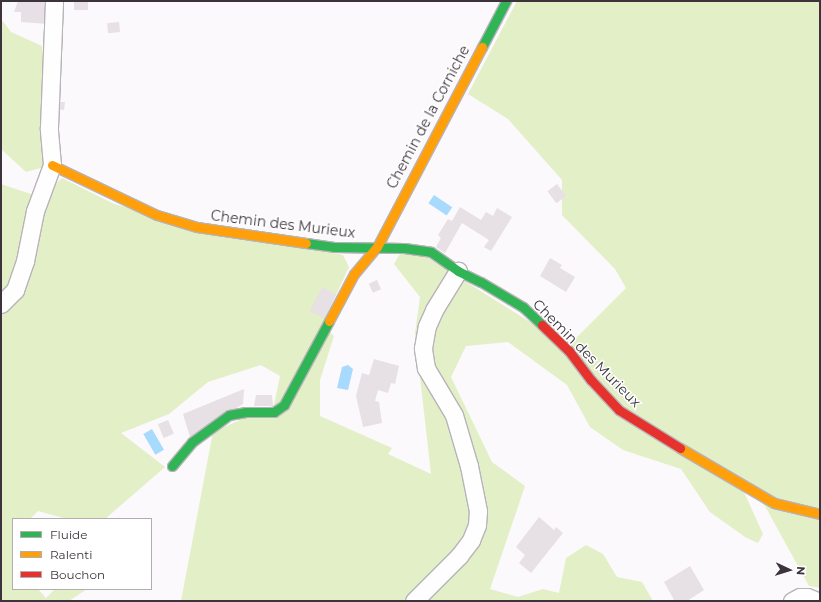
<!DOCTYPE html>
<style>
body{margin:0}
#map{position:relative;width:821px;height:602px;overflow:hidden;background:#fbf9fc;font-family:Montserrat,sans-serif}
div>[style]{position:absolute}
[style*='--x']{left:calc(var(--x)*1px);top:calc(var(--y)*1px);width:calc(var(--w)*1px);rotate:calc(var(--a)*1deg)}
.green>*{inset:0;background:#e3efc6}
.water>*{inset:0;background:#a8dafd;transform-origin:0 0}
.building>*{inset:0;background:#e7e0e5;transform-origin:0 0}
.roads{filter:drop-shadow(1px 0 #b8b3b9) drop-shadow(-1px 0 #b8b3b9) drop-shadow(0 1px #b8b3b9) drop-shadow(0 -1px #b8b3b9)}
.street>*{height:17px;margin:-8.5px;padding:0 8.5px;transform-origin:8.5px;border-radius:8.5px;background:#fefeff}
.fast>*{height:9px;margin:-4.5px;padding:0 4.5px;transform-origin:4.5px;border-radius:4.5px;background:#30b455}
.slow>*{height:9px;margin:-4.5px;padding:0 4.5px;transform-origin:4.5px;border-radius:4.5px;background:#ff9f0a}
.jam>*{height:9px;margin:-4.5px;padding:0 4.5px;transform-origin:4.5px;border-radius:4.5px;background:#e5322d}
span{translate:-50% -50%;white-space:nowrap;text-align:center;line-height:1.15;-webkit-text-stroke:3px #fff;paint-order:stroke}
.street-label{font-size:14px;color:#3c333d}
.frame{position:absolute;inset:0;border:2px solid #3c333d;pointer-events:none}
.legend{position:absolute;left:12px;top:518px;width:140px;height:72px;box-sizing:border-box;background:#fff;border:1px solid #b1adb1;margin:0;padding:5px 7px;list-style:none;font-size:12px;color:#3c333d}
.legend li{display:flex;align-items:center;gap:8px;height:20px}
.legend b{width:20px;border:1px solid #b1adb1}
.north{position:absolute;left:769px;top:550px;width:40px;height:40px;-webkit-text-stroke:3px #fff;paint-order:stroke;rotate:94deg;font-size:11px;font-weight:700;line-height:16px;text-align:center;color:#3c333d}
.north::after{content:'';display:block;margin:auto;width:14px;height:18px;background:#3c333d;clip-path:polygon(50% 0,100% 100%,50% 72%,0 100%)}
</style>
<div id="map">
<div class="green">
<i style="clip-path:polygon(517px 1px,820px 1px,820px 588px,809px 586px,765px 506px,738px 479px,763px 534px,758px 543px,745px 537px,710px 512px,681px 469px,623px 450px,590px 427px,567px 385px,508px 342px,466px 346px,451px 377px,492px 462px,525px 486px,490px 589px,518px 597px,543px 589px,559px 593px,566px 558px,586px 545px,603px 554px,617px 577px,642px 582px,653px 601px,413px 601px,408px 596px,403px 601px,181px 601px,213px 432px,274px 405px,280px 376px,261px 365px,208px 382px,169px 414px,121px 433px,165px 467px,105px 519px,67px 519px,38px 511px,30px 519px,13px 519px,13px 589px,38px 589px,46px 598px,55px 589px,87px 589px,69px 601px,1px 601px,1px 314px,16px 297px,47px 192px,62px 178px,114px 204px,343px 255px,349px 267px,322px 325px,334px 336px,320px 380px,320px 416px,392px 448px,388px 454px,431px 474px,415px 333px,420px 297px,394px 264px,401px 252px,420px 253px,568px 346px,626px 288px,615px 269px,562px 215px,562px 180px,508px 119px,468px 94px)"></i>
<i style="clip-path:polygon(1px 19px,11px 32px,42px 46px,45px 66px,44px 167px,26px 172px,1px 149px)"></i>
<i style="clip-path:polygon(1px 184px,37px 196px,8px 290px,1px 299px)"></i>
</div>
<div class="water">
<i style="left:434px;top:195px;width:22px;height:10px;rotate:34deg"></i>
<i style="clip-path:polygon(348px 365px,353px 369px,348px 390px,337px 388px,342px 367px)"></i>
<i style="left:152px;top:429px;width:24px;height:10px;rotate:60deg"></i>
</div>
<div class="building">
<i style="clip-path:polygon(18px 1px,48px 1px,48px 24px,21px 22px,21px 12px,14px 12px)"></i>
<i style="left:74px;top:1px;width:14px;height:9px"></i>
<i style="left:119px;top:22px;width:10px;height:12px;rotate:84deg"></i>
<i style="clip-path:polygon(58px 102px,65px 102px,64px 110px,57px 109px)"></i>
<i style="left:557px;top:184px;width:15px;height:12px;rotate:53deg"></i>
<i style="clip-path:polygon(460px 207px,481px 220px,486px 212px,493px 216px,497px 208px,512px 217px,491px 251px,484px 247px,489px 240px,462px 223px,445px 253px,436px 247px,441px 238px,438px 235px,448px 219px,452px 221px)"></i>
<i style="clip-path:polygon(550px 258px,562px 265px,560px 268px,575px 277px,566px 292px,540px 276px)"></i>
<i style="left:377px;top:280px;width:10px;height:9px;rotate:66deg"></i>
<i style="left:322px;top:287px;width:16px;height:27px;rotate:27deg"></i>
<i style="clip-path:polygon(374px 359px,399px 366px,395px 384px,391px 383px,388px 393px,378px 390px,375px 401px,379px 402px,382px 423px,363px 427px,356px 396px,362px 373px,369px 375px)"></i>
<i style="clip-path:polygon(244px 389px,243px 404px,190px 437px,183px 414px)"></i>
<i style="clip-path:polygon(256px 395px,272px 395px,273px 406px,254px 406px)"></i>
<i style="left:168px;top:420px;width:15px;height:11px;rotate:67deg"></i>
<i style="clip-path:polygon(539px 517px,554px 530px,556px 527px,563px 533px,531px 573px,519px 563px,525px 555px,516px 547px)"></i>
<i style="clip-path:polygon(690px 566px,704px 590px,687px 601px,672px 601px,674px 600px,664px 582px)"></i>
</div>
<div class="roads">
<div class="street">
<i style="--x:1;--y:304;--w:20;--a:-45"></i>
<i style="--x:15;--y:290;--w:31;--a:-71"></i>
<i style="--x:25;--y:261;--w:51;--a:-78.7"></i>
<i style="--x:35;--y:211;--w:49;--a:-69.7"></i>
<i style="--x:52;--y:165;--w:38;--a:-95"></i>
<i style="--x:49;--y:127;--w:126;--a:-87.7"></i>
<i style="--x:414;--y:601;--w:64;--a:-45"></i>
<i style="--x:459;--y:556;--w:20;--a:-53"></i>
<i style="--x:471;--y:540;--w:16;--a:-68"></i>
<i style="--x:477;--y:525;--w:14;--a:-86"></i>
<i style="--x:478;--y:511;--w:46;--a:-101.3"></i>
<i style="--x:469;--y:466;--w:53;--a:-106.4"></i>
<i style="--x:454;--y:415;--w:55;--a:-120.8"></i>
<i style="--x:426;--y:368;--w:20;--a:-99"></i>
<i style="--x:423;--y:348;--w:22;--a:-80"></i>
<i style="--x:427;--y:326;--w:17;--a:-66"></i>
<i style="--x:434;--y:310;--w:46;--a:-58.4"></i>
<i style="--x:792;--y:601;--w:9;--a:-27"></i>
<i style="--x:800;--y:597;--w:7;--a:0"></i>
<i style="--x:807;--y:597;--w:11;--a:22"></i>
</div>
<div class="fast">
<i style="--x:482;--y:47;--w:52;--a:-62.4"></i>
<i style="--x:306;--y:243;--w:28;--a:8"></i>
<i style="--x:334;--y:247;--w:70;--a:0.8"></i>
<i style="--x:404;--y:248;--w:27;--a:8"></i>
<i style="--x:431;--y:252;--w:33;--a:35"></i>
<i style="--x:458;--y:271;--w:25;--a:26"></i>
<i style="--x:481;--y:282;--w:49;--a:30.8"></i>
<i style="--x:523;--y:307;--w:26;--a:43"></i>
<i style="--x:172;--y:466;--w:31;--a:-50"></i>
<i style="--x:192;--y:442;--w:46;--a:-36.1"></i>
<i style="--x:229;--y:415;--w:17;--a:-10"></i>
<i style="--x:246;--y:412;--w:28;--a:0"></i>
<i style="--x:274;--y:412;--w:12;--a:-35"></i>
<i style="--x:284;--y:405;--w:95;--a:-61.8"></i>
</div>
<div class="slow">
<i style="--x:52;--y:165;--w:116;--a:25.5"></i>
<i style="--x:157;--y:215;--w:42;--a:16.7"></i>
<i style="--x:197;--y:227;--w:110;--a:8.4"></i>
<i style="--x:329;--y:321;--w:53;--a:-62"></i>
<i style="--x:354;--y:274;--w:35;--a:-50"></i>
<i style="--x:377;--y:247;--w:226;--a:-62.3"></i>
<i style="--x:680;--y:448;--w:109;--a:30.3"></i>
<i style="--x:774;--y:503;--w:47;--a:13.4"></i>
</div>
<div class="jam">
<i style="--x:542;--y:325;--w:37;--a:44"></i>
<i style="--x:569;--y:351;--w:36;--a:53"></i>
<i style="--x:591;--y:380;--w:41;--a:47"></i>
<i style="--x:619;--y:410;--w:72;--a:31.9"></i>
</div>
</div>
<div class="street-label">
<span style="left:428px;top:117px;rotate:-62deg">Chemin de la Corniche</span>
<span style="left:283px;top:224px;rotate:7deg">Chemin des Murieux</span>
<span style="left:587px;top:353px;rotate:45deg">Chemin des Murieux</span>
</div>
<div class="frame"></div>
<ul class="legend">
<li><b style="height:5px;background:#30b455"></b>Fluide</li>
<li><b style="height:5px;background:#ff9f0a"></b>Ralenti</li>
<li><b style="height:5px;background:#e5322d"></b>Bouchon</li>
</ul>
<div class="north">N</div>
</div>
